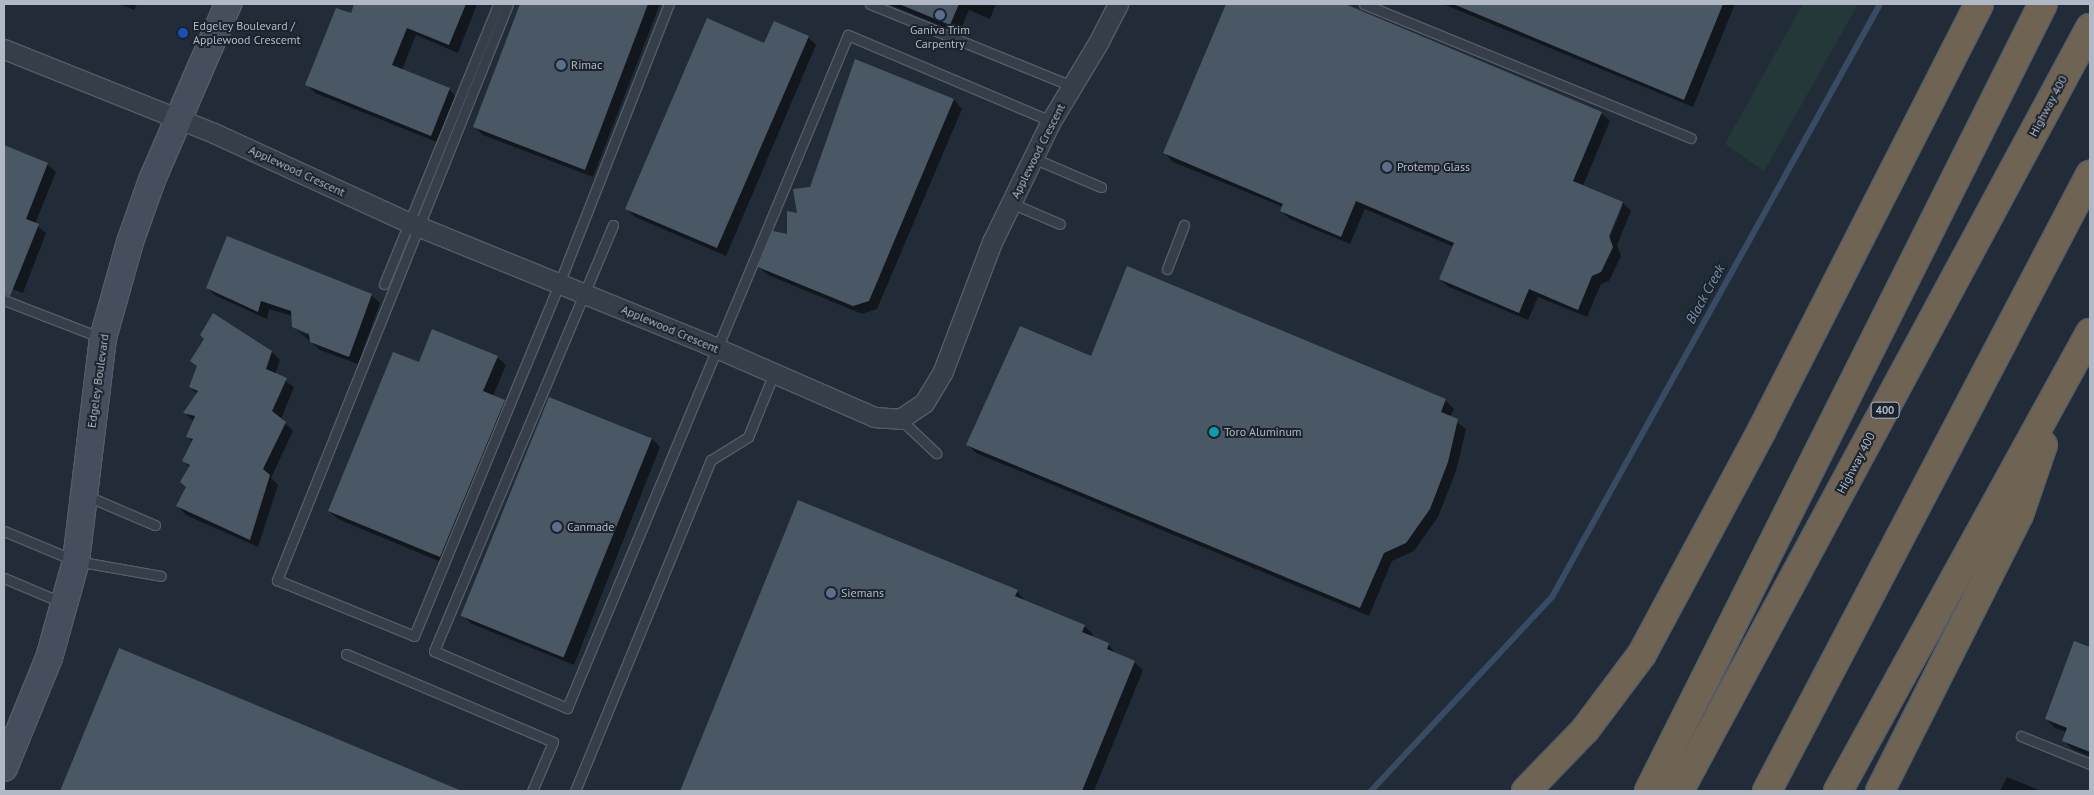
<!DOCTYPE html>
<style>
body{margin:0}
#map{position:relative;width:2094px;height:795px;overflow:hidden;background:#222c39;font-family:"PT Sans",sans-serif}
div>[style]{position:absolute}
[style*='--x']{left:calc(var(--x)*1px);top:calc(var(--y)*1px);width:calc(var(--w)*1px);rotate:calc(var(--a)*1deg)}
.green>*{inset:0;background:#24383a}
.shadow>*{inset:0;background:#0007}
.stream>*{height:6px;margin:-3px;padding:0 3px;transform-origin:3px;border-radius:3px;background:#384b62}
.building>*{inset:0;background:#4a5765;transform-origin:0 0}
.roads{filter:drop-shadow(1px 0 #535c67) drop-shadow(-1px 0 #535c67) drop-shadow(0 1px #535c67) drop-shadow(0 -1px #535c67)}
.lane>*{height:9px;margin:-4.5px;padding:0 4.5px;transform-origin:4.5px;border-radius:4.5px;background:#353e49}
.street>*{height:19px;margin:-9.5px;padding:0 9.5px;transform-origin:9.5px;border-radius:9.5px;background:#353e49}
.secondary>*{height:26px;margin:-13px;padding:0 13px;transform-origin:13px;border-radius:13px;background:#444e5c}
.highway>*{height:28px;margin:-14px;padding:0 14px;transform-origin:14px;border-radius:14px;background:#6f6353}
.dots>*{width:14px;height:14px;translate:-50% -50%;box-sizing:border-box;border:2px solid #1b232e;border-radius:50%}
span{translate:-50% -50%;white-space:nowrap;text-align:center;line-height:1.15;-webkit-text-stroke:4px #1b232e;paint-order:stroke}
.shield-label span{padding:1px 4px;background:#1b232e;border:1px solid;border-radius:4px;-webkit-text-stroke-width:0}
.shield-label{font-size:11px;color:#b0b9c5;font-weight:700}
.poi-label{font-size:12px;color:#b0b9c5}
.left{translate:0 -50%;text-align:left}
.street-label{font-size:12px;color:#b0b9c5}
.water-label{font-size:14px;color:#7991ac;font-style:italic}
.frame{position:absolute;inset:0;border:5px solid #b0b9c5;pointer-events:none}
</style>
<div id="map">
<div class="green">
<i style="clip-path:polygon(1803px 4px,1858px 4px,1764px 171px,1725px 144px)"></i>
</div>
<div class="shadow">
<i style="clip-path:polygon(119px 4px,137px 4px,134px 10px)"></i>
<i style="clip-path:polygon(356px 4px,477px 4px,458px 53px,416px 35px,402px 70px,449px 89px,457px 98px,439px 143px,315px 93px,307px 84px)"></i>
<i style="clip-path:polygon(521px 4px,660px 4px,593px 177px,483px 135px,474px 126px)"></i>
<i style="clip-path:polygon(888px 4px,996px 4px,990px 19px,969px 10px,959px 33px)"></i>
<i style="clip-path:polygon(evenodd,1227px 4px,1341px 4px,1601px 113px,1610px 121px,1583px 186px,1623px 203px,1631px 211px,1617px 245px,1621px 256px,1609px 281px,1601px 284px,1587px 317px,1538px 297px,1528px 320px,1449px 287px,1440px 279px,1454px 247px,1365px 209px,1350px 244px,1290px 219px,1281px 211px,1283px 207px,1173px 162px,1165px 153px,1227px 4px,1621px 205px,1623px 205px,1608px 242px,1606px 241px,1621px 205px)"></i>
<i style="clip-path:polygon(1443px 4px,1735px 4px,1693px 107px)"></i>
<i style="clip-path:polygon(808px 37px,816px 45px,726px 256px,635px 217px,626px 208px)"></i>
<i style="clip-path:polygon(856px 61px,954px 100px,962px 109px,877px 309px,862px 314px,768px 275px,759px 267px,788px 235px,811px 189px)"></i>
<i style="clip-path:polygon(4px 146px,47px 164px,56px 172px,35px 224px,46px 233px,23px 293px,4px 286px)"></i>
<i style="clip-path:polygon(evenodd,207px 288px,371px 295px,380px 303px,358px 364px,320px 350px,293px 326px,292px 316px,269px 309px,267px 319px,216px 296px,207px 288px,299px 329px,315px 336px,314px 338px,299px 331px,299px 329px)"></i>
<i style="clip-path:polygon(272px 352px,280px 360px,275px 374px,294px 387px,281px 419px,293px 431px,271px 478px,278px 485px,258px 547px,186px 515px,178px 506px,187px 488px,190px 467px,183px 460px,193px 442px,188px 437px,194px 422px,185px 413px,197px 394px,190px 387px)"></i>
<i style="clip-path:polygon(497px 357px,506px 365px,493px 396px,512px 409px,448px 565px,338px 519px,329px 511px)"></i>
<i style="clip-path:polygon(1091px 358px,1445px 400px,1454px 409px,1450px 417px,1466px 429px,1456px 471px,1438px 517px,1414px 551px,1392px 561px,1369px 616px,976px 453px,968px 445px)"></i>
<i style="clip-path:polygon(550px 398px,652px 439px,660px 447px,574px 665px,472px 624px,463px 616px)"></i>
<i style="clip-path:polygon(798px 502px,1017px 591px,1025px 601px,1084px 626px,1093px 634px,1091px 638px,1108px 644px,1116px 654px,1134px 662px,1143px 670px,1094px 791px,681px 791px)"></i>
<i style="clip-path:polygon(2090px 646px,2090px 756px,2072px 749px,2064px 741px,2067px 732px,2055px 728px,2046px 719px)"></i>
<i style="clip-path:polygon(120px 649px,459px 791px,61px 791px)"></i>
<i style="clip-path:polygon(2007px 777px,2041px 791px,2000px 791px)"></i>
</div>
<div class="stream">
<i style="--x:1371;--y:791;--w:265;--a:-47"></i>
<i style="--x:1552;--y:597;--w:678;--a:-61.05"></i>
</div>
<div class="building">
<i style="clip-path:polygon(354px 4px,466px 4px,449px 45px,407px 28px,392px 65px,450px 88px,431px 136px,305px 85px,336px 8px,351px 13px)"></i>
<i style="clip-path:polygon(520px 4px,648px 4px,585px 170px,473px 127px)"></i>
<i style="clip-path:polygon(899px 4px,959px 4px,950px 25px)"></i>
<i style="clip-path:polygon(1226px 4px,1345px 4px,1602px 112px,1573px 181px,1623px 202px,1609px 236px,1613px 247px,1601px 272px,1592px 276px,1578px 310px,1529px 289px,1519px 313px,1439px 279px,1454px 243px,1356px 201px,1341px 237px,1280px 211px,1283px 204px,1163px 153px)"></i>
<i style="clip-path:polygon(1453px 4px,1723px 4px,1684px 100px)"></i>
<i style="clip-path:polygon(707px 18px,764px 43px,774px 21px,809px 36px,717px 248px,625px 209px)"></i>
<i style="clip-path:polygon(855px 59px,954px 99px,869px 301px,853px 306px,758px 267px,773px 231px,787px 234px,787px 211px,797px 213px,793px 189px,810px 187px)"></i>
<i style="clip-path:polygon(4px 145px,48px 163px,26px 219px,39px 224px,10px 296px,4px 294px)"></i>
<i style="clip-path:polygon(227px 236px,372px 294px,349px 357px,310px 342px,309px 334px,292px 327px,291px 311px,261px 301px,258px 312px,206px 288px)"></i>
<i style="clip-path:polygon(1127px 266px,1446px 399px,1441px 412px,1458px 419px,1448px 462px,1430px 509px,1406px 543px,1384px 553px,1360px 608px,966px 445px,1020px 326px,1091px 356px)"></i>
<i style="clip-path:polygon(213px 313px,272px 351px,266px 369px,287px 378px,272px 411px,286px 422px,263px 469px,270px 475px,250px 540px,176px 506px,186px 487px,180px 482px,190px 465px,182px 461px,193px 439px,186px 437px,195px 416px,183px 413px,198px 391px,189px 387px,197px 366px,190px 361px,204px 339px,200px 335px)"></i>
<i style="clip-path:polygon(432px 329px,498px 356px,483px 391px,505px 400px,440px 557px,328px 511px,393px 352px,419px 362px)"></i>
<i style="left:549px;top:397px;width:111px;height:236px;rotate:22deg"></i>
<i style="clip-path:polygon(798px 500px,1018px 590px,1015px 596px,1085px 625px,1082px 632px,1109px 643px,1107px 649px,1135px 661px,1082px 791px,680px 791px)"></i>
<i style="clip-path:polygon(2074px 641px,2090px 647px,2090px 752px,2062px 741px,2067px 728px,2045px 719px)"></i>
<i style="clip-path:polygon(119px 648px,462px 791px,60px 791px)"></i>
</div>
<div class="roads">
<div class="lane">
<i style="--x:508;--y:4;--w:621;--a:111.85"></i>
<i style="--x:277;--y:580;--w:148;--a:22.2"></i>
<i style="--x:414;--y:636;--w:381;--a:-67.6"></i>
<i style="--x:559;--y:284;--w:301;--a:-68.6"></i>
<i style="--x:870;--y:4;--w:218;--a:22.1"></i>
<i style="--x:1364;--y:4;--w:353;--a:22.3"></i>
<i style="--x:1033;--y:158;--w:74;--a:23.1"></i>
<i style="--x:1011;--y:203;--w:53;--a:23.2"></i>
<i style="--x:613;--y:225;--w:462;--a:112.8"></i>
<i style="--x:434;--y:651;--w:145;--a:23.2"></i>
<i style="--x:567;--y:708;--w:729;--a:-67.34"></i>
<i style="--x:848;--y:35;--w:220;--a:23"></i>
<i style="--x:1167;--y:269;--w:47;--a:-68.9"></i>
<i style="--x:384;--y:284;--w:302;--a:-67.8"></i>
<i style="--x:4;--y:300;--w:105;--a:21.2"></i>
<i style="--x:900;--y:419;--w:50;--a:43.4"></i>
<i style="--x:87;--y:496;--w:74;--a:23.1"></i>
<i style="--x:4;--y:531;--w:78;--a:22.6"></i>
<i style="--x:76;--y:561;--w:86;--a:10"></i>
<i style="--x:4;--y:578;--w:62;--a:22.8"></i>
<i style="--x:346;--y:654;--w:225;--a:23"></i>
<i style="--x:553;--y:742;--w:53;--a:113.2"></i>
<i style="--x:2021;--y:736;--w:74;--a:22.1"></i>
<i style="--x:575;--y:791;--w:358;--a:-67.7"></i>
<i style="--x:711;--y:460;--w:44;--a:-31.9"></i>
<i style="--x:748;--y:437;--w:69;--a:-67.9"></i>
</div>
<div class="street">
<i style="--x:4;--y:49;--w:226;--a:21.8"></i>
<i style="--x:214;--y:133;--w:216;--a:24.7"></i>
<i style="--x:410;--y:223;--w:318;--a:22.1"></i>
<i style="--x:705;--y:343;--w:184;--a:23.6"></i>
<i style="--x:874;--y:417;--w:26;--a:4"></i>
<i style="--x:900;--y:419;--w:29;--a:-34"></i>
<i style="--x:924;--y:403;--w:37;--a:-59"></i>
<i style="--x:943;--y:371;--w:138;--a:-69.2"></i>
<i style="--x:992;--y:242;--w:135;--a:-64"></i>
<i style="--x:1051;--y:121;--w:93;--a:-59"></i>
<i style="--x:1099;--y:41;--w:42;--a:-62.8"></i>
</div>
<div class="secondary">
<i style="--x:4;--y:768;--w:119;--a:-67.8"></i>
<i style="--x:49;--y:658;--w:101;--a:-74.4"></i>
<i style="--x:76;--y:561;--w:225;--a:-83.1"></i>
<i style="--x:103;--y:338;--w:100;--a:-74.3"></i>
<i style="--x:130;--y:242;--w:66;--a:-70.5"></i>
<i style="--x:152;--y:180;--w:192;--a:-66.6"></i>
</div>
<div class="highway">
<i style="--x:1526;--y:791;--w:85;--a:-46"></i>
<i style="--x:1585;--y:730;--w:95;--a:-53.1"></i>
<i style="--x:1642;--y:654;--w:252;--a:-61.8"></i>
<i style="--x:1761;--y:432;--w:480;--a:-63"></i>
<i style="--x:1649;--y:791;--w:880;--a:-63.41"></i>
<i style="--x:1679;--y:791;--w:867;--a:-61.69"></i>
<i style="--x:1767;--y:791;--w:696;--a:-62.33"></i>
<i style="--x:1838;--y:791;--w:523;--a:-61.18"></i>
<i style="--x:1880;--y:791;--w:309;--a:-63.3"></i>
<i style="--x:2019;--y:515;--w:74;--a:-71.1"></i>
</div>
</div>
<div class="dots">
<i style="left:940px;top:15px;background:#5c6f8a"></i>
<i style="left:183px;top:33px;background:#1a4fb4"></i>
<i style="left:561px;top:65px;background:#5c6f8a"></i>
<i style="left:1387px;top:167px;background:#5c6f8a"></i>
<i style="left:1214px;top:432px;background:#0f9aa8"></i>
<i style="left:557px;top:527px;background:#5c6f8a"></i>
<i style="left:831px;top:593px;background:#5c6f8a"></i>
</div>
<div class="shield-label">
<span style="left:1885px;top:410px">400</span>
</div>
<div class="poi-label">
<span class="left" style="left:193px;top:33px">Edgeley Boulevard /<br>Applewood Crescemt</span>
<span style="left:940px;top:37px">Ganiva Trim<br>Carpentry</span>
<span class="left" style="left:571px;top:65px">Rimac</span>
<span class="left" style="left:1397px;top:167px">Protemp Glass</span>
<span class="left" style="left:1224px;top:432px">Toro Aluminum</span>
<span class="left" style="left:567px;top:527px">Canmade</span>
<span class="left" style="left:841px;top:593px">Siemans</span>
</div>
<div class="street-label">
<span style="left:2048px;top:106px;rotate:-62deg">Highway 400</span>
<span style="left:1038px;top:151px;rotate:-63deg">Applewood Crescent</span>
<span style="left:297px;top:171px;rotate:25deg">Applewood Crescent</span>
<span style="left:670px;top:329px;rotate:23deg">Applewood Crescent</span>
<span style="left:98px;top:381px;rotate:-82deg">Edgeley Boulevard</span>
<span style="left:1856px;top:463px;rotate:-62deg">Highway 400</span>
</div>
<div class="water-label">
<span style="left:1705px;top:294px;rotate:-61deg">Black Creek</span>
</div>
<div class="frame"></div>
</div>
